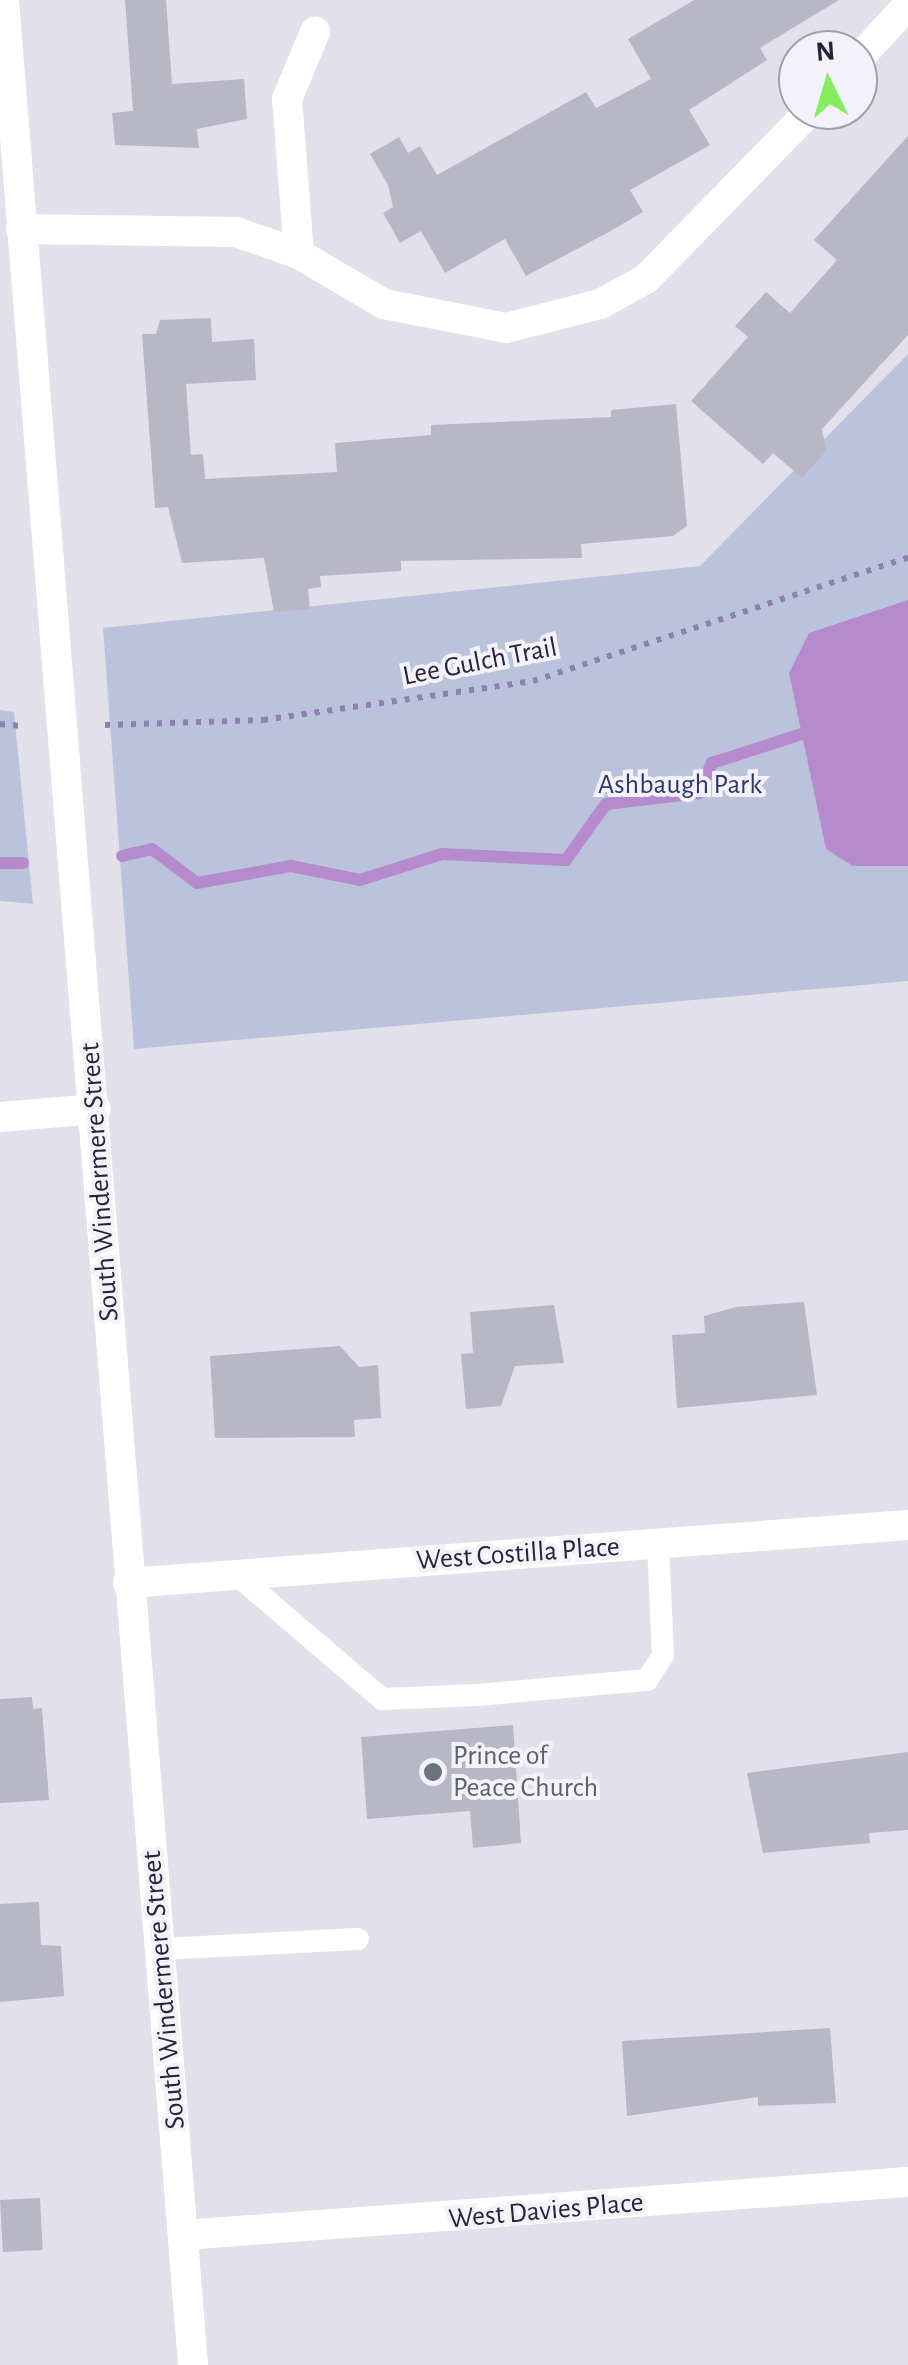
<!DOCTYPE html>
<style>
body{margin:0}
#map{position:relative;width:908px;height:2365px;overflow:hidden;background:#e2e1eb;font-family:"Alegreya Sans",sans-serif}
div>[style]{position:absolute}
[style*='--x']{left:calc(var(--x)*1px);top:calc(var(--y)*1px);width:calc(var(--w)*1px);rotate:calc(var(--a)*1deg)}
.green>*{inset:0;background:#bbc3dc}
.water>*{inset:0;background:#b68bce}
.stream>*{height:12px;margin:-6px;padding:0 6px;transform-origin:6px;border-radius:6px;background:#b68bce}
.building>*{inset:0;background:#b8b7c6;transform-origin:0 0}
.path>*{height:6px;margin-top:-3px;transform-origin:0;background:repeating-linear-gradient(90deg,#8b83ae 0 5px,transparent 0 13px)}
.lane>*{height:22px;margin:-11px;padding:0 11px;transform-origin:11px;border-radius:11px;background:#fff}
.street>*{height:30px;margin:-15px;padding:0 15px;transform-origin:15px;border-radius:15px;background:#fff}
.dots>*{width:28px;height:28px;translate:-50% -50%;box-sizing:border-box;border:5px solid #f2f2f8;border-radius:50%}
span{translate:-50% -50%;white-space:nowrap;text-align:center;line-height:1.15;-webkit-text-stroke:8px #f2f2f8;paint-order:stroke}
.street-label{font-size:28px;color:#28223b}
.park-label{font-size:28px;color:#2e3670}
.worship-label{font-size:28px;color:#5b616d}
.left{translate:0 -50%;text-align:left}
.north{position:absolute;left:778px;top:30px;width:100px;height:100px;box-sizing:border-box;background:#f2f2f8;border:2px solid #a19fac;border-radius:50%;rotate:355deg;font-size:28px;font-weight:700;line-height:40px;text-align:center;color:#28223b}
.north::after{content:'';display:block;margin:auto;width:35px;height:45px;background:#84ec5e;clip-path:polygon(50% 0,100% 100%,50% 72%,0 100%)}
</style>
<div id="map">
<div class="green">
<i style="clip-path:polygon(908px 354px,908px 981px,134px 1049px,103px 628px,700px 566px)"></i>
<i style="clip-path:polygon(0 710px,14px 712px,33px 904px,0 901px)"></i>
</div>
<div class="water">
<i style="clip-path:polygon(908px 600px,908px 866px,853px 866px,826px 849px,789px 673px,809px 633px)"></i>
</div>
<div class="stream">
<i style="--x:122;--y:856;--w:31;--a:-13"></i>
<i style="--x:152;--y:849;--w:56;--a:37.1"></i>
<i style="--x:197;--y:883;--w:96;--a:-10.3"></i>
<i style="--x:291;--y:866;--w:70;--a:11.5"></i>
<i style="--x:360;--y:880;--w:86;--a:-17.6"></i>
<i style="--x:442;--y:854;--w:124;--a:2.8"></i>
<i style="--x:566;--y:860;--w:69;--a:-54.5"></i>
<i style="--x:606;--y:804;--w:94;--a:-6.7"></i>
<i style="--x:699;--y:793;--w:33;--a:-67"></i>
<i style="--x:712;--y:763;--w:95;--a:-17.9"></i>
<i style="--x:0;--y:863;--w:23;--a:0"></i>
</div>
<div class="building">
<i style="clip-path:polygon(125px 0,166px 0,172px 84px,244px 79px,247px 119px,197px 129px,199px 148px,115px 145px,112px 113px,133px 111px)"></i>
<i style="clip-path:polygon(694px 0,839px 0,760px 48px,767px 60px,689px 110px,710px 145px,630px 190px,643px 212px,607px 233px,526px 276px,505px 239px,445px 273px,421px 231px,400px 243px,383px 213px,393px 207px,388px 185px,370px 154px,399px 137px,408px 153px,420px 146px,437px 175px,586px 92px,596px 108px,651px 79px,628px 39px)"></i>
<i style="clip-path:polygon(908px 136px,908px 335px,822px 429px,826px 451px,802px 478px,773px 453px,763px 464px,691px 401px,748px 337px,735px 326px,766px 292px,790px 313px,837px 260px,814px 240px)"></i>
<i style="clip-path:polygon(211px 318px,212px 342px,254px 339px,256px 380px,186px 384px,191px 455px,203px 454px,205px 479px,337px 472px,335px 443px,431px 435px,431px 425px,611px 417px,611px 410px,676px 404px,687px 526px,673px 536px,581px 544px,582px 558px,401px 561px,401px 571px,320px 576px,321px 587px,308px 589px,310px 609px,274px 612px,264px 558px,182px 563px,168px 507px,155px 508px,142px 334px,156px 334px,160px 320px)"></i>
<i style="clip-path:polygon(804px 1302px,817px 1395px,677px 1408px,672px 1335px,705px 1333px,704px 1316px,736px 1307px)"></i>
<i style="clip-path:polygon(554px 1305px,564px 1363px,515px 1366px,501px 1406px,466px 1409px,461px 1354px,473px 1353px,470px 1312px)"></i>
<i style="clip-path:polygon(340px 1346px,359px 1367px,378px 1365px,381px 1418px,354px 1420px,355px 1437px,215px 1438px,210px 1356px)"></i>
<i style="clip-path:polygon(32px 1697px,33px 1709px,42px 1708px,49px 1800px,0 1803px,0 1699px)"></i>
<i style="clip-path:polygon(513px 1725px,521px 1843px,473px 1848px,470px 1811px,367px 1819px,361px 1737px)"></i>
<i style="clip-path:polygon(908px 1752px,908px 1830px,869px 1833px,870px 1843px,763px 1853px,747px 1773px)"></i>
<i style="clip-path:polygon(39px 1902px,41px 1945px,61px 1946px,64px 1996px,0 2002px,0 1904px)"></i>
<i style="clip-path:polygon(830px 2028px,836px 2103px,758px 2106px,758px 2097px,627px 2116px,622px 2041px)"></i>
<i style="left:40px;top:2198px;width:52px;height:40px;rotate:87deg"></i>
</div>
<div class="path">
<i style="--x:0;--y:724;--w:22;--a:5"></i>
<i style="--x:105;--y:725;--w:158;--a:-1.8"></i>
<i style="--x:263;--y:720;--w:273;--a:-8.2"></i>
<i style="--x:533;--y:681;--w:395;--a:-18.2"></i>
</div>
<div class="lane">
<i style="--x:237;--y:1575;--w:191;--a:40.5"></i>
<i style="--x:382;--y:1699;--w:96;--a:-2.4"></i>
<i style="--x:478;--y:1695;--w:170;--a:-5.1"></i>
<i style="--x:647;--y:1680;--w:30;--a:-57"></i>
<i style="--x:663;--y:1655;--w:111;--a:-92.6"></i>
<i style="--x:161;--y:1949;--w:197;--a:-2.9"></i>
</div>
<div class="street">
<i style="--x:4;--y:0;--w:2373;--a:85.43"></i>
<i style="--x:858;--y:59;--w:74;--a:-47.2"></i>
<i style="--x:21;--y:229;--w:215;--a:0.8"></i>
<i style="--x:236;--y:232;--w:67;--a:19.2"></i>
<i style="--x:299;--y:254;--w:99;--a:30.5"></i>
<i style="--x:384;--y:304;--w:124;--a:11.1"></i>
<i style="--x:506;--y:328;--w:97;--a:-14.3"></i>
<i style="--x:600;--y:304;--w:52;--a:-28.5"></i>
<i style="--x:646;--y:279;--w:236;--a:-45.7"></i>
<i style="--x:299;--y:254;--w:155;--a:-94.4"></i>
<i style="--x:287;--y:99;--w:73;--a:-67.3"></i>
<i style="--x:0;--y:1117;--w:96;--a:-4.8"></i>
<i style="--x:128;--y:1583;--w:782;--a:-4.25"></i>
<i style="--x:183;--y:2235;--w:727;--a:-4.18"></i>
</div>
<div class="dots">
<i style="left:433px;top:1772px;background:#6b7280"></i>
</div>
<div class="street-label">
<span style="left:480px;top:662px;rotate:-11deg">Lee Gulch Trail</span>
<span style="left:100px;top:1182px;rotate:-94deg">South Windermere Street</span>
<span style="left:518px;top:1554px;rotate:-4deg">West Costilla Place</span>
<span style="left:164px;top:1990px;rotate:-95deg">South Windermere Street</span>
<span style="left:546px;top:2211px;rotate:-5deg">West Davies Place</span>
</div>
<div class="park-label">
<span style="left:680px;top:785px">Ashbaugh Park</span>
</div>
<div class="worship-label">
<span class="left" style="left:453px;top:1772px">Prince of<br>Peace Church</span>
</div>
<div class="north">N</div>
</div>
